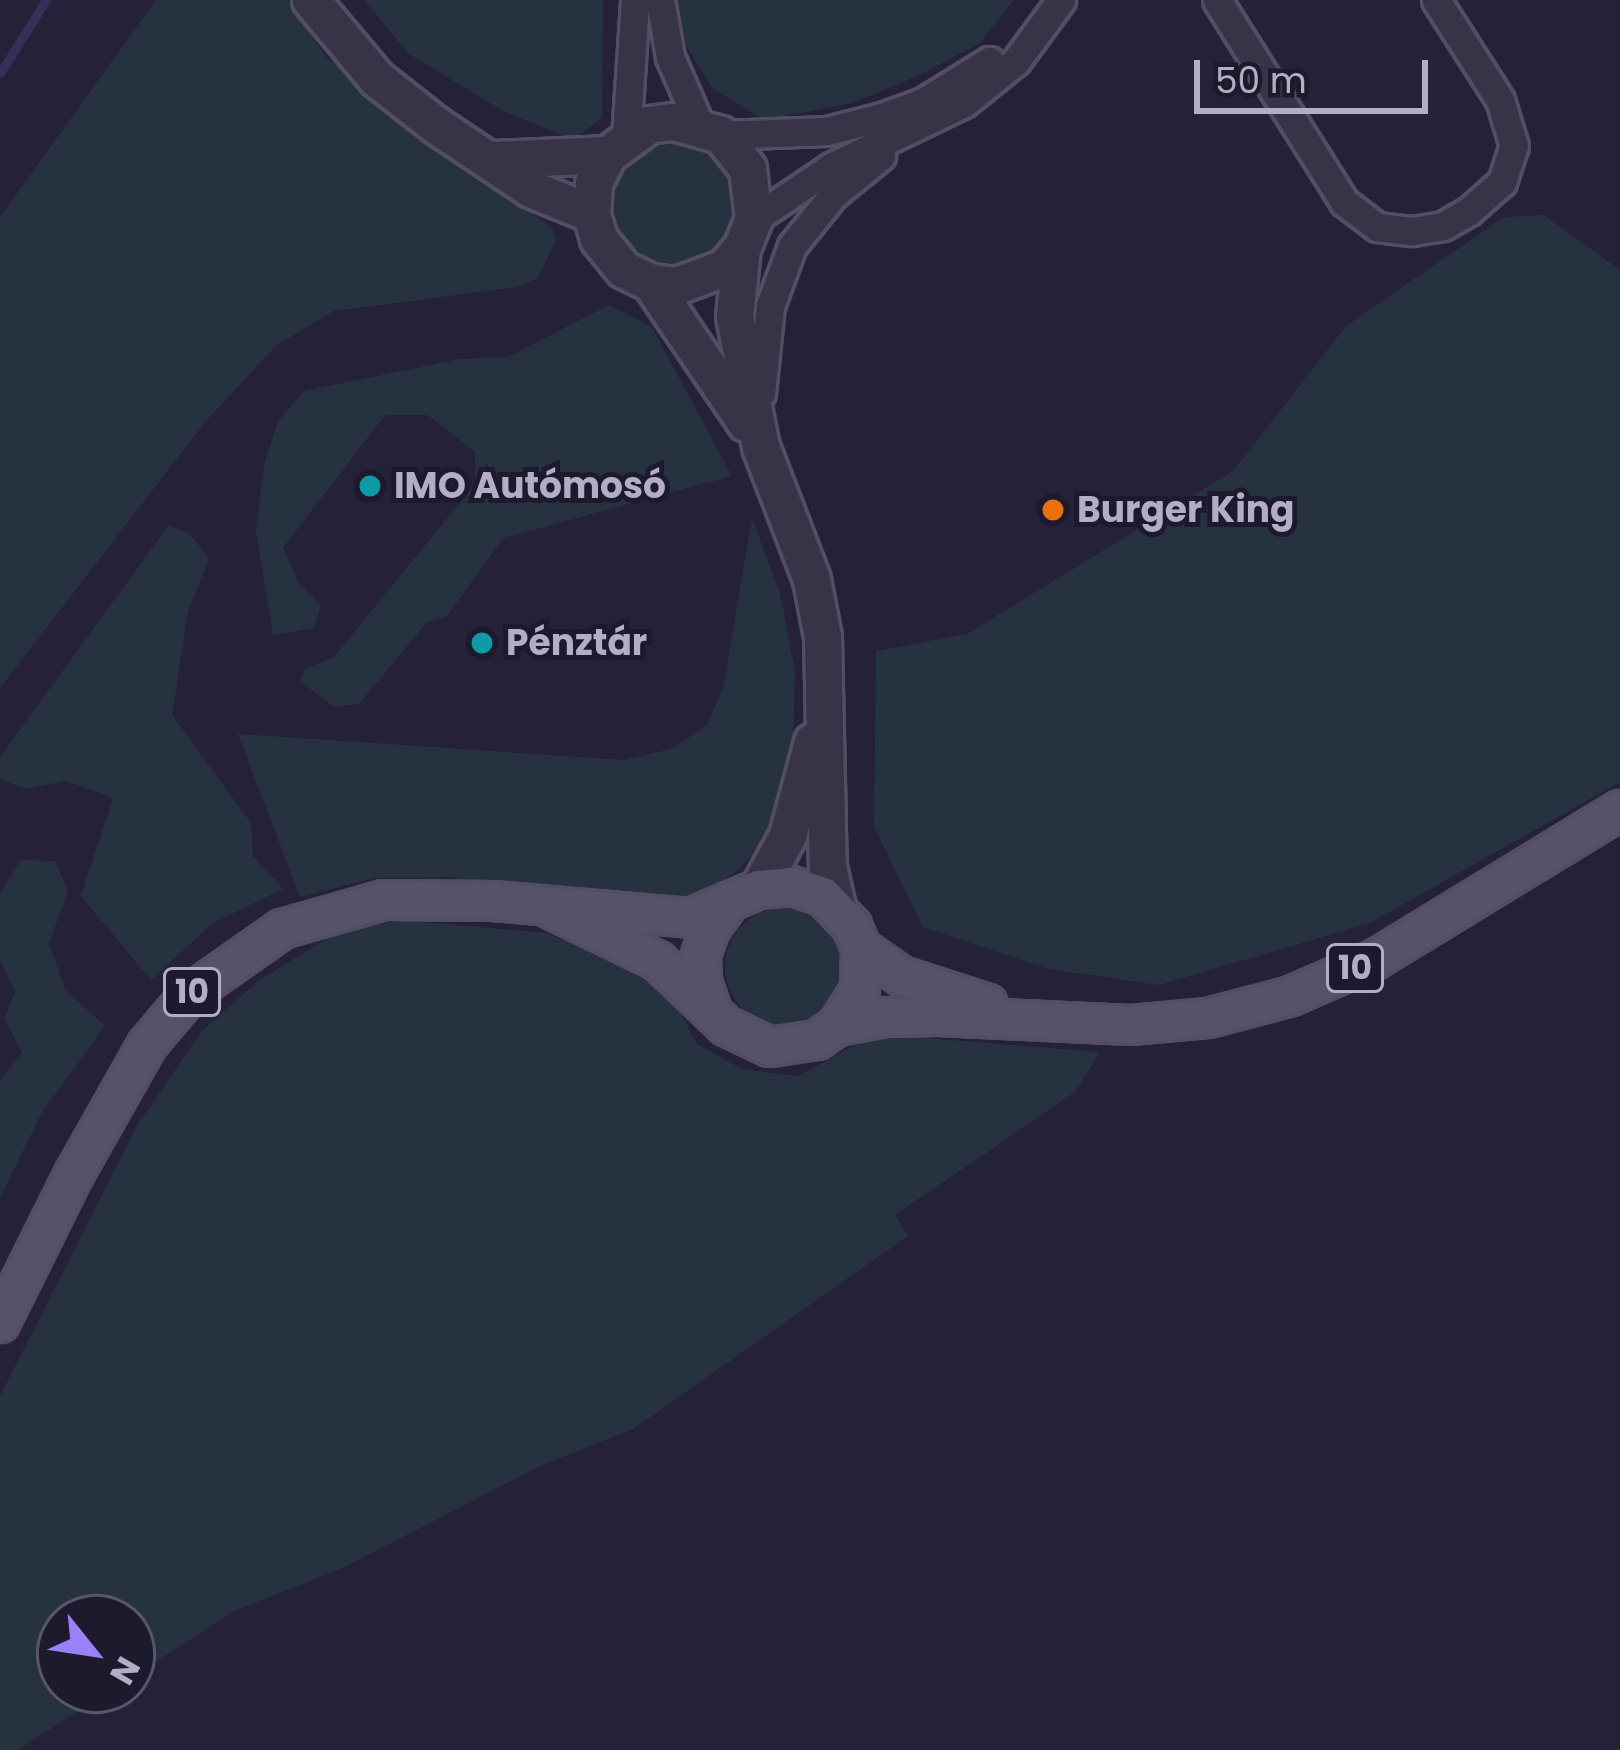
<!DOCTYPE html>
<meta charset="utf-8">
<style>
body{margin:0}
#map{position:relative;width:1620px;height:1750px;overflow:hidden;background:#252138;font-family:Poppins,sans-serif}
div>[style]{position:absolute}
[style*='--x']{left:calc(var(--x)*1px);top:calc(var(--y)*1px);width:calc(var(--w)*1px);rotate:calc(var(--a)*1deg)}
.green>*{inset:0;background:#273240}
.round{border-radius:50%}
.stream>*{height:9px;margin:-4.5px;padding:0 4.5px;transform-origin:4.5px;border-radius:4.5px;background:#372f59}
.roads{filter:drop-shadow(3px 0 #534e63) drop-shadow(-3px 0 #534e63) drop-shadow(0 3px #534e63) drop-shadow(0 -3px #534e63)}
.minor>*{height:27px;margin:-13.5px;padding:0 13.5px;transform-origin:13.5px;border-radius:13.5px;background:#383448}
.tertiary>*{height:36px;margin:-18px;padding:0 18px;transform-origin:18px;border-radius:18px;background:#383448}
.primary>*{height:36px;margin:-18px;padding:0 18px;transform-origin:18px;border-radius:18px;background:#565269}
.dots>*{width:33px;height:33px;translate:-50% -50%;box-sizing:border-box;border:6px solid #1d1a2d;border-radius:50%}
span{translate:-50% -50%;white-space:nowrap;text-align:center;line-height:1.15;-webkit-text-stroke:10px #1d1a2d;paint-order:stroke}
.shield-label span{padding:3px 9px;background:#1d1a2d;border:3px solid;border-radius:9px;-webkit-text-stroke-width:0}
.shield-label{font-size:33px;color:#b3aec5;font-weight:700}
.poi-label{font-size:36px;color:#b3aec5;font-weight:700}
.left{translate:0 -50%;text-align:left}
.north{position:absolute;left:36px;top:1594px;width:120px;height:120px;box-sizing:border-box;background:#1d1a2d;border:3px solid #59556a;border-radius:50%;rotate:120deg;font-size:33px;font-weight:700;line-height:48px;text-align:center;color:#b3aec5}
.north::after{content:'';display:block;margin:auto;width:42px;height:54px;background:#9b81f7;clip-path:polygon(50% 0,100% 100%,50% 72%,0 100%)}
.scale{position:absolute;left:1194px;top:60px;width:234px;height:54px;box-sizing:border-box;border:6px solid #b3aec5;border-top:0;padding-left:15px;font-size:36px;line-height:42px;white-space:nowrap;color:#b3aec5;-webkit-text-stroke:9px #1d1a2d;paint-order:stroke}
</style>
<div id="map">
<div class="green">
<i style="clip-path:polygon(156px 0,288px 0,326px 57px,553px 229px,556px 240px,538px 278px,517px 287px,334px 311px,277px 345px,205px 422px,0 688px,0 217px)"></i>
<i style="clip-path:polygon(364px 0,603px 0,602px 118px,573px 140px,501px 110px,408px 53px)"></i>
<i style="clip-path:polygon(675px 0,1014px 0,980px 43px,918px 76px,852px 103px,765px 120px,712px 88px,679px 34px)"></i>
<i class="round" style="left:614px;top:144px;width:120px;height:120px"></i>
<i style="clip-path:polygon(1544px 215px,1620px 270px,1620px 782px,1370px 923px,1159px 985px,1049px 969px,923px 927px,874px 827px,876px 651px,967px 634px,1233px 471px,1346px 326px,1504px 217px)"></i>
<i style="clip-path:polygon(609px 305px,652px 327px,732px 476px,503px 538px,447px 616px,427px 622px,359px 704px,334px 707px,300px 681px,305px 669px,334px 657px,475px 484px,475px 452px,428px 415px,385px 415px,283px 548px,300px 585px,321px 606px,314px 628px,273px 635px,256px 530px,264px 465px,278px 421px,304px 391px,460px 359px,508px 357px)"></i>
<i style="clip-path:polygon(752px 518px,780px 593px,795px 672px,793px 741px,783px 798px,766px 840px,736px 872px,705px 893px,671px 906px,449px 877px,375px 878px,300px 897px,238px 734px,623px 760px,671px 749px,706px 726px,723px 689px)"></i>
<i style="clip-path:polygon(169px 525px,190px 534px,209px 558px,188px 612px,172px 715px,251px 823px,253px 856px,283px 889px,213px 923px,151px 980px,81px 896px,113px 798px,66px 781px,25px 789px,0 779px,0 757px)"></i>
<i style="clip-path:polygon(21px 860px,55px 861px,68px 892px,49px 943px,65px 989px,105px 1026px,42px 1112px,0 1198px,0 1081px,22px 1052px,4px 1019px,15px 992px,0 960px,0 893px)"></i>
<i class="round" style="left:725px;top:908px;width:118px;height:118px"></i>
<i style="clip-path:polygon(401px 920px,546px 933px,633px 966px,668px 989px,697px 1044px,742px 1069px,798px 1076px,876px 1034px,1100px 1052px,1075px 1092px,895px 1215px,908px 1236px,633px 1429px,542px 1465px,343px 1568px,236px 1610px,132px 1677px,132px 1618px,60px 1618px,60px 1690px,111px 1690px,17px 1750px,0 1750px,0 1396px,137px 1126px,201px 1032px,257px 982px,342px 929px)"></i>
</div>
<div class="stream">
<i style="--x:0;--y:73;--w:86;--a:-57.8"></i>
</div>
<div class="roads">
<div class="minor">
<i style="--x:660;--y:0;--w:58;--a:80"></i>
<i style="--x:670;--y:57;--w:75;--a:66.5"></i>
<i style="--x:1217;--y:0;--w:239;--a:57.8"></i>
<i style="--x:1344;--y:202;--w:41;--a:37.1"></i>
<i style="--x:1377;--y:227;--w:35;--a:7"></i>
<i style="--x:1412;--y:231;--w:31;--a:-9"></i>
<i style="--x:1443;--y:226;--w:30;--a:-30"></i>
<i style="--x:1469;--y:211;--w:44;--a:-41.3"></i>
<i style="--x:1502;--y:182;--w:38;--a:-72"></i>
<i style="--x:1514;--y:146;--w:48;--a:-106.9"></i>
<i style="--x:1500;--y:100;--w:119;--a:-122.6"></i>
<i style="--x:721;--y:135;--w:106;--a:-2.2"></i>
<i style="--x:827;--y:131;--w:57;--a:-14.3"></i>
<i style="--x:882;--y:117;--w:44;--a:-20.1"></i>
<i style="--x:923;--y:102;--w:78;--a:-31.8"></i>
<i style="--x:626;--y:137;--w:137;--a:-86.2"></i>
<i style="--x:754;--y:219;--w:93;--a:-34"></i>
<i style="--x:831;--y:167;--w:148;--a:-25.7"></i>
<i style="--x:964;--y:103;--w:67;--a:-38.9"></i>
<i style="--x:1016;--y:61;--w:76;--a:-53.6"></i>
<i style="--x:761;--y:393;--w:87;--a:-84.1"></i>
<i style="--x:770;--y:306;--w:64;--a:-69.9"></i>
<i style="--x:792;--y:246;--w:65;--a:-51.2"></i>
<i style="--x:833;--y:195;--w:62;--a:-39.1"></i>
</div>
<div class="tertiary">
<i style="--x:311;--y:0;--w:103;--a:50.1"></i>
<i style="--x:377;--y:79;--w:76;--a:38.1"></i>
<i style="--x:437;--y:126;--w:113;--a:33.8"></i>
<i style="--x:531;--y:189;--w:66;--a:22.3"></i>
<i style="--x:494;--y:160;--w:114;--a:-2.5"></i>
<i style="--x:742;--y:248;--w:26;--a:130"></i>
<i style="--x:725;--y:268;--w:51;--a:159.4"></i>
<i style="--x:677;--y:286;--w:26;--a:-173"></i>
<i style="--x:651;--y:283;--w:30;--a:-154"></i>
<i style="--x:624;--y:270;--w:40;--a:-129"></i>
<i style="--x:599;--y:239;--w:26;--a:-106"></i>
<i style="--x:592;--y:214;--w:31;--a:-86"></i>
<i style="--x:594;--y:183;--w:31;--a:-63"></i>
<i style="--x:608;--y:155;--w:51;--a:-36.2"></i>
<i style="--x:649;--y:125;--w:25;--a:-7"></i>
<i style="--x:674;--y:122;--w:49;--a:15.5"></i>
<i style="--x:721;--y:135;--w:43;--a:51.5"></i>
<i style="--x:748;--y:169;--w:50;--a:83.2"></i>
<i style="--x:754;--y:219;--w:31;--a:112"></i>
<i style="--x:742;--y:248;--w:69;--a:95.8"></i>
<i style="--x:735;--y:317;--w:133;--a:78.7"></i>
<i style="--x:761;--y:447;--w:142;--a:69"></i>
<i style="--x:812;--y:580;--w:58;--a:79.1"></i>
<i style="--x:823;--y:637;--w:230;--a:88.8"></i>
<i style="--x:828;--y:867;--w:41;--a:77.3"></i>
<i style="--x:651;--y:283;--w:169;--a:55.8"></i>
<i style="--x:759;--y:889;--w:60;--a:-61.3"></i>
<i style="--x:788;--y:836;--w:97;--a:-75.1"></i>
</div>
<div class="primary">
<i style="--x:861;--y:948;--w:49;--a:35"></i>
<i style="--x:901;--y:976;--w:91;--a:17.8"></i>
<i style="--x:711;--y:1008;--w:28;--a:-109"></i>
<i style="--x:702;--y:982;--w:27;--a:-92"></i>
<i style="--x:701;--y:955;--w:28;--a:-71"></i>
<i style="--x:710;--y:929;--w:27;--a:-54"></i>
<i style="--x:837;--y:1026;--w:49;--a:-10.6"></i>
<i style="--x:885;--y:1017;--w:53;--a:-1.1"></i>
<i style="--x:938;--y:1016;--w:193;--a:2.7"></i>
<i style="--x:1131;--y:1025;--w:77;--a:-5.2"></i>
<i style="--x:1208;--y:1018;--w:86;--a:-14.8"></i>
<i style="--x:1291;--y:996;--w:93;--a:-23.5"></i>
<i style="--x:1376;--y:959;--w:286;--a:-31.4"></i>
<i style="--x:0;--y:1323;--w:164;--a:-63.6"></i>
<i style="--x:73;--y:1176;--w:150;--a:-60.5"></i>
<i style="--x:147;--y:1045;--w:68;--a:-49.8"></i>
<i style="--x:191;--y:993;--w:111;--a:-35.1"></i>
<i style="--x:282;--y:929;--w:106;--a:-15.9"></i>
<i style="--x:384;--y:900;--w:109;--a:0.5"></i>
<i style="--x:493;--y:901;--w:198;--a:4.9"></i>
<i style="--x:690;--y:918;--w:75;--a:-22.8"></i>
<i style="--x:759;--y:889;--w:33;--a:-5"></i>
<i style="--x:792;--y:886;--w:33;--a:18"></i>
<i style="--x:823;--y:896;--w:42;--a:46"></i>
<i style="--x:852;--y:926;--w:24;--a:68"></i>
<i style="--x:861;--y:948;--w:42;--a:91.4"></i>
<i style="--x:860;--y:990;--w:43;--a:122.6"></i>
<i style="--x:837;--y:1026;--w:24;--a:145"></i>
<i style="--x:817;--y:1040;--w:48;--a:171.5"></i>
<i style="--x:770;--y:1047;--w:49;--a:-154.5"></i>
<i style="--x:726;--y:1026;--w:94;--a:-136.3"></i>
<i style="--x:658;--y:961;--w:119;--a:-154.1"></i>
</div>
</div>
<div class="dots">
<i style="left:370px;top:486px;background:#0f9aa8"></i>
<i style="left:1053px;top:510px;background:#e8710a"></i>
<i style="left:482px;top:643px;background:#0f9aa8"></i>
</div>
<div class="shield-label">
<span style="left:1355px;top:968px">10</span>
<span style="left:192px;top:992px">10</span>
</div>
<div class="poi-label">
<span class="left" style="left:394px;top:486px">IMO Autómosó</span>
<span class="left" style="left:1077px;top:510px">Burger King</span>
<span class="left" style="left:506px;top:643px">Pénztár</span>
</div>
<div class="north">N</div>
<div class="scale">50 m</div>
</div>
